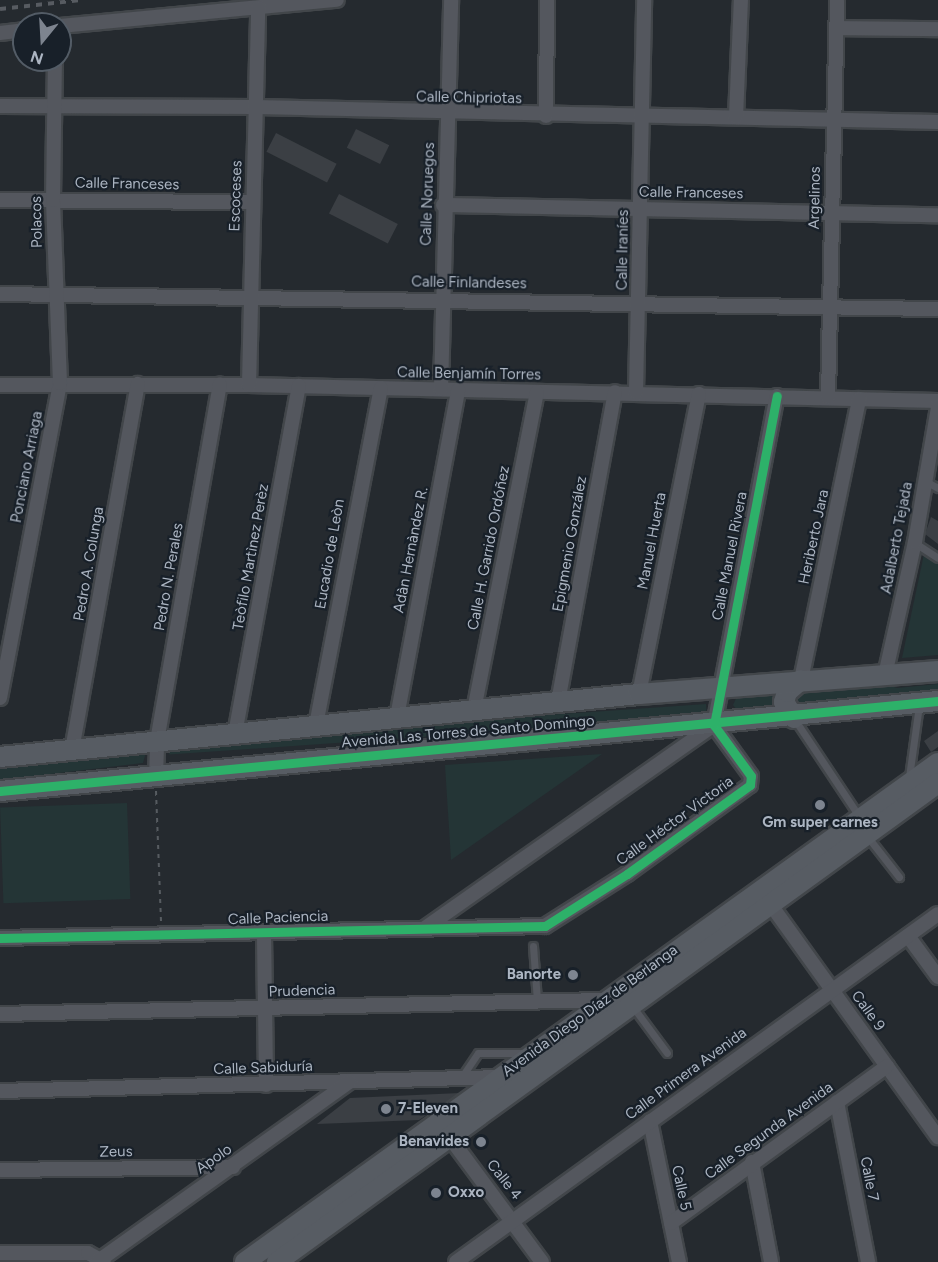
<!DOCTYPE html>
<meta charset="utf-8">
<style>
body{margin:0}
#map{position:relative;width:938px;height:1262px;overflow:hidden;background:#252a2f;font-family:Figtree,sans-serif}
div>[style]{position:absolute}
[style*='--x']{left:calc(var(--x)*1px);top:calc(var(--y)*1px);width:calc(var(--w)*1px);rotate:calc(var(--a)*1deg)}
.green>*{inset:0;background:#243536;transform-origin:0 0}
.building>*{inset:0;background:#3b3f44;transform-origin:0 0}
.path>*{height:2px;margin-top:-1px;transform-origin:0;background:repeating-linear-gradient(90deg,#575c61 0 4.5px,transparent 0 9px)}
.roads{filter:drop-shadow(2px 0 #42464a) drop-shadow(-2px 0 #42464a) drop-shadow(0 2px #42464a) drop-shadow(0 -2px #42464a)}
.lane>*{height:7px;margin:-3.5px;padding:0 3.5px;transform-origin:3.5px;border-radius:3.5px;background:#54575e}
.street>*{height:14px;margin:-7px;padding:0 7px;transform-origin:7px;border-radius:7px;background:#54575e}
.secondary>*{height:20px;margin:-10px;padding:0 10px;transform-origin:10px;border-radius:10px;background:#575c63}
.rail>*{height:4px;margin-top:-2px;transform-origin:0;background:repeating-linear-gradient(90deg,#575b61 0 6px,transparent 0 12px)}
.cycleway>*{height:9px;margin:-4.5px;padding:0 4.5px;transform-origin:4.5px;border-radius:4.5px;background:#2db169}
.dots>*{width:16px;height:16px;translate:-50% -50%;box-sizing:border-box;border:3px solid #182029;border-radius:50%}
span{translate:-50% -50%;white-space:nowrap;text-align:center;line-height:1.15;-webkit-text-stroke:4.5px #182029;paint-order:stroke}
.street-label{font-size:15px;color:#acb5c2}
.poi-label{font-size:15px;color:#acb5c2;font-weight:700}
.right{translate:-100% -50%;text-align:right}
.left{translate:0 -50%;text-align:left}
.north{position:absolute;left:12px;top:12px;width:60px;height:60px;box-sizing:border-box;background:#182029;border:2px solid #535c66;border-radius:50%;rotate:198deg;font-size:16px;font-weight:700;line-height:24px;text-align:center;color:#acb5c2}
.north::after{content:'';display:block;margin:auto;width:21px;height:27px;background:#7d848f;clip-path:polygon(50% 0,100% 100%,50% 72%,0 100%)}
</style>
<div id="map">
<div class="green">
<i style="clip-path:polygon(924px 554px,938px 564px,938px 655px,902px 658px)"></i>
<i style="clip-path:polygon(880px 683px,897px 688px,938px 684px,938px 694px,802px 708px,792px 703px,799px 692px)"></i>
<i style="clip-path:polygon(738px 694px,777px 694px,778px 709px,737px 710px,733px 705px)"></i>
<i style="left:706px;top:704px;width:13px;height:539px;rotate:86deg"></i>
<i style="clip-path:polygon(146px 752px,143px 763px,0 780px,0 763px)"></i>
<i style="clip-path:polygon(602px 754px,451px 860px,445px 765px)"></i>
<i style="left:127px;top:803px;width:96px;height:127px;rotate:88deg"></i>
</div>
<div class="building">
<i style="left:356px;top:129px;width:37px;height:21px;rotate:26deg"></i>
<i style="left:276px;top:133px;width:68px;height:21px;rotate:27deg"></i>
<i style="left:339px;top:194px;width:66px;height:22px;rotate:27deg"></i>
<i style="clip-path:polygon(931px 517px,938px 521px,938px 544px,925px 534px)"></i>
<i style="clip-path:polygon(938px 731px,938px 747px,931px 752px,924px 741px)"></i>
<i style="clip-path:polygon(460px 1093px,419px 1120px,317px 1124px,350px 1098px)"></i>
</div>
<div class="path">
<i style="--x:156;--y:791;--w:133;--a:87.8"></i>
</div>
<div class="roads">
<div class="lane">
<i style="--x:925;--y:481;--w:15;--a:28"></i>
<i style="--x:915;--y:543;--w:27;--a:33"></i>
<i style="--x:795;--y:720;--w:118;--a:56.4"></i>
<i style="--x:909;--y:777;--w:73;--a:-82.1"></i>
<i style="--x:867;--y:836;--w:52;--a:52"></i>
<i style="--x:533;--y:946;--w:55;--a:85.8"></i>
<i style="--x:633;--y:1007;--w:57;--a:53.5"></i>
<i style="--x:461;--y:1078;--w:30;--a:-56"></i>
<i style="--x:478;--y:1053;--w:48;--a:0"></i>
</div>
<div class="street">
<i style="--x:60;--y:26;--w:278;--a:-5.4"></i>
<i style="--x:836;--y:28;--w:102;--a:0.6"></i>
<i style="--x:0;--y:33;--w:24;--a:-7"></i>
<i style="--x:0;--y:106;--w:256;--a:0.2"></i>
<i style="--x:256;--y:107;--w:682;--a:1.26"></i>
<i style="--x:546;--y:116;--w:116;--a:-89.5"></i>
<i style="--x:736;--y:117;--w:117;--a:-87.6"></i>
<i style="--x:0;--y:200;--w:253;--a:0.5"></i>
<i style="--x:443;--y:205;--w:495;--a:1.2"></i>
<i style="--x:0;--y:294;--w:938;--a:0.92"></i>
<i style="--x:0;--y:385;--w:249;--a:0"></i>
<i style="--x:249;--y:385;--w:689;--a:1.33"></i>
<i style="--x:249;--y:385;--w:377;--a:-88.6"></i>
<i style="--x:441;--y:389;--w:389;--a:-88.5"></i>
<i style="--x:636;--y:392;--w:392;--a:-88.8"></i>
<i style="--x:828;--y:397;--w:397;--a:-88.7"></i>
<i style="--x:885;--y:675;--w:136;--a:-77.3"></i>
<i style="--x:915;--y:542;--w:137;--a:-80.3"></i>
<i style="--x:801;--y:680;--w:287;--a:-78.3"></i>
<i style="--x:639;--y:694;--w:306;--a:-78.7"></i>
<i style="--x:0;--y:698;--w:321;--a:-79.2"></i>
<i style="--x:60;--y:383;--w:183;--a:-92.2"></i>
<i style="--x:53;--y:200;--w:140;--a:-89.2"></i>
<i style="--x:558;--y:702;--w:315;--a:-79.6"></i>
<i style="--x:474;--y:710;--w:324;--a:-78.8"></i>
<i style="--x:397;--y:717;--w:333;--a:-79.4"></i>
<i style="--x:316;--y:725;--w:343;--a:-79.1"></i>
<i style="--x:235;--y:734;--w:354;--a:-79.6"></i>
<i style="--x:72;--y:750;--w:372;--a:-79.8"></i>
<i style="--x:156;--y:776;--w:35;--a:-88"></i>
<i style="--x:157;--y:741;--w:362;--a:-80"></i>
<i style="--x:771;--y:905;--w:286;--a:54.3"></i>
<i style="--x:425;--y:928;--w:353;--a:-35.1"></i>
<i style="--x:264;--y:934;--w:151;--a:89.2"></i>
<i style="--x:908;--y:936;--w:51;--a:53.8"></i>
<i style="--x:0;--y:938;--w:545;--a:-1.26"></i>
<i style="--x:545;--y:926;--w:97;--a:-32.4"></i>
<i style="--x:627;--y:874;--w:152;--a:-35.9"></i>
<i style="--x:750;--y:785;--w:9;--a:-84"></i>
<i style="--x:751;--y:776;--w:63;--a:-126"></i>
<i style="--x:714;--y:725;--w:335;--a:-79.2"></i>
<i style="--x:0;--y:1014;--w:605;--a:-1.33"></i>
<i style="--x:0;--y:1091;--w:502;--a:-1.6"></i>
<i style="--x:837;--y:1102;--w:163;--a:79"></i>
<i style="--x:650;--y:1121;--w:144;--a:78.4"></i>
<i style="--x:445;--y:1131;--w:163;--a:53.5"></i>
<i style="--x:752;--y:1162;--w:102;--a:79.2"></i>
<i style="--x:0;--y:1170;--w:233;--a:-0.7"></i>
<i style="--x:671;--y:1223;--w:267;--a:-36"></i>
<i style="--x:0;--y:1253;--w:88;--a:0"></i>
<i style="--x:88;--y:1253;--w:18;--a:29"></i>
<i style="--x:97;--y:1262;--w:310;--a:-35.5"></i>
<i style="--x:456;--y:1262;--w:594;--a:-35.83"></i>
</div>
<div class="secondary">
<i style="--x:794;--y:718;--w:19;--a:-122"></i>
<i style="--x:784;--y:702;--w:10;--a:-73"></i>
<i style="--x:787;--y:692;--w:18;--a:-41"></i>
<i style="--x:0;--y:757;--w:642;--a:-5.63"></i>
<i style="--x:639;--y:694;--w:300;--a:-4.4"></i>
<i style="--x:0;--y:791;--w:942;--a:-5.48"></i>
<i style="--x:245;--y:1262;--w:854;--a:-35.76"></i>
<i style="--x:277;--y:1262;--w:816;--a:-35.93"></i>
</div>
</div>
<div class="rail">
<i style="--x:0;--y:9;--w:81;--a:-6.3"></i>
</div>
<div class="cycleway">
<i style="--x:0;--y:791;--w:942;--a:-5.48"></i>
<i style="--x:0;--y:938;--w:545;--a:-1.26"></i>
<i style="--x:545;--y:926;--w:97;--a:-32.4"></i>
<i style="--x:627;--y:874;--w:152;--a:-35.9"></i>
<i style="--x:750;--y:785;--w:9;--a:-84"></i>
<i style="--x:751;--y:776;--w:63;--a:-126"></i>
<i style="--x:714;--y:725;--w:335;--a:-79.2"></i>
</div>
<div class="dots">
<i style="left:820px;top:805px;background:#7d848f"></i>
<i style="left:573px;top:975px;background:#7d848f"></i>
<i style="left:386px;top:1109px;background:#7d848f"></i>
<i style="left:481px;top:1142px;background:#7d848f"></i>
<i style="left:436px;top:1193px;background:#7d848f"></i>
</div>
<div class="street-label">
<span style="left:469px;top:98px;rotate:1deg">Calle Chipriotas</span>
<span style="left:127px;top:184px;rotate:1deg">Calle Franceses</span>
<span style="left:691px;top:193px;rotate:1deg">Calle Franceses</span>
<span style="left:428px;top:194px;rotate:-88deg">Calle Noruegos</span>
<span style="left:236px;top:196px;rotate:-88deg">Escoceses</span>
<span style="left:815px;top:198px;rotate:-89deg">Argelinos</span>
<span style="left:37px;top:222px;rotate:-91deg">Polacos</span>
<span style="left:623px;top:250px;rotate:-89deg">Calle Iraníes</span>
<span style="left:469px;top:283px;rotate:1deg">Calle Finlandeses</span>
<span style="left:469px;top:374px;rotate:1deg">Calle Benjamín Torres</span>
<span style="left:27px;top:467px;rotate:-79deg">Ponciano Arriaga</span>
<span style="left:814px;top:537px;rotate:-78deg">Heriberto Jara</span>
<span style="left:897px;top:538px;rotate:-79deg">Adalberto Tejada</span>
<span style="left:652px;top:541px;rotate:-79deg">Manuel Huerta</span>
<span style="left:570px;top:544px;rotate:-80deg">Epigmenio González</span>
<span style="left:489px;top:548px;rotate:-79deg">Calle H. Garrido Ordóñez</span>
<span style="left:411px;top:550px;rotate:-79deg">Adàn Hernàndez R.</span>
<span style="left:330px;top:554px;rotate:-80deg">Eucadio de Leòn</span>
<span style="left:730px;top:556px;rotate:-79deg">Calle Manuel Rivera</span>
<span style="left:251px;top:557px;rotate:-80deg">Teòfilo Martìnez Perèz</span>
<span style="left:89px;top:564px;rotate:-80deg">Pedro A. Colunga</span>
<span style="left:169px;top:577px;rotate:-80deg">Pedro N. Perales</span>
<span style="left:468px;top:732px;rotate:-5deg">Avenida Las Torres de Santo Domingo</span>
<span style="left:675px;top:821px;rotate:-36deg">Calle Héctor Victoria</span>
<span style="left:278px;top:918px;rotate:-2deg">Calle Paciencia</span>
<span style="left:302px;top:991px;rotate:-2deg">Prudencia</span>
<span style="left:590px;top:1011px;rotate:-36deg">Avenida Diego Díaz de Berlanga</span>
<span style="left:868px;top:1011px;rotate:54deg">Calle 9</span>
<span style="left:263px;top:1068px;rotate:-2deg">Calle Sabiduría</span>
<span style="left:686px;top:1074px;rotate:-36deg">Calle Primera Avenida</span>
<span style="left:769px;top:1131px;rotate:-36deg">Calle Segunda Avenida</span>
<span style="left:116px;top:1152px;rotate:-1deg">Zeus</span>
<span style="left:214px;top:1159px;rotate:-35deg">Apolo</span>
<span style="left:869px;top:1179px;rotate:79deg">Calle 7</span>
<span style="left:504px;top:1180px;rotate:52deg">Calle 4</span>
<span style="left:681px;top:1188px;rotate:78deg">Calle 5</span>
</div>
<div class="poi-label">
<span style="left:820px;top:823px">Gm super carnes</span>
<span class="right" style="left:561px;top:975px">Banorte</span>
<span class="left" style="left:398px;top:1109px">7-Eleven</span>
<span class="right" style="left:469px;top:1142px">Benavides</span>
<span class="left" style="left:448px;top:1193px">Oxxo</span>
</div>
<div class="north">N</div>
</div>
